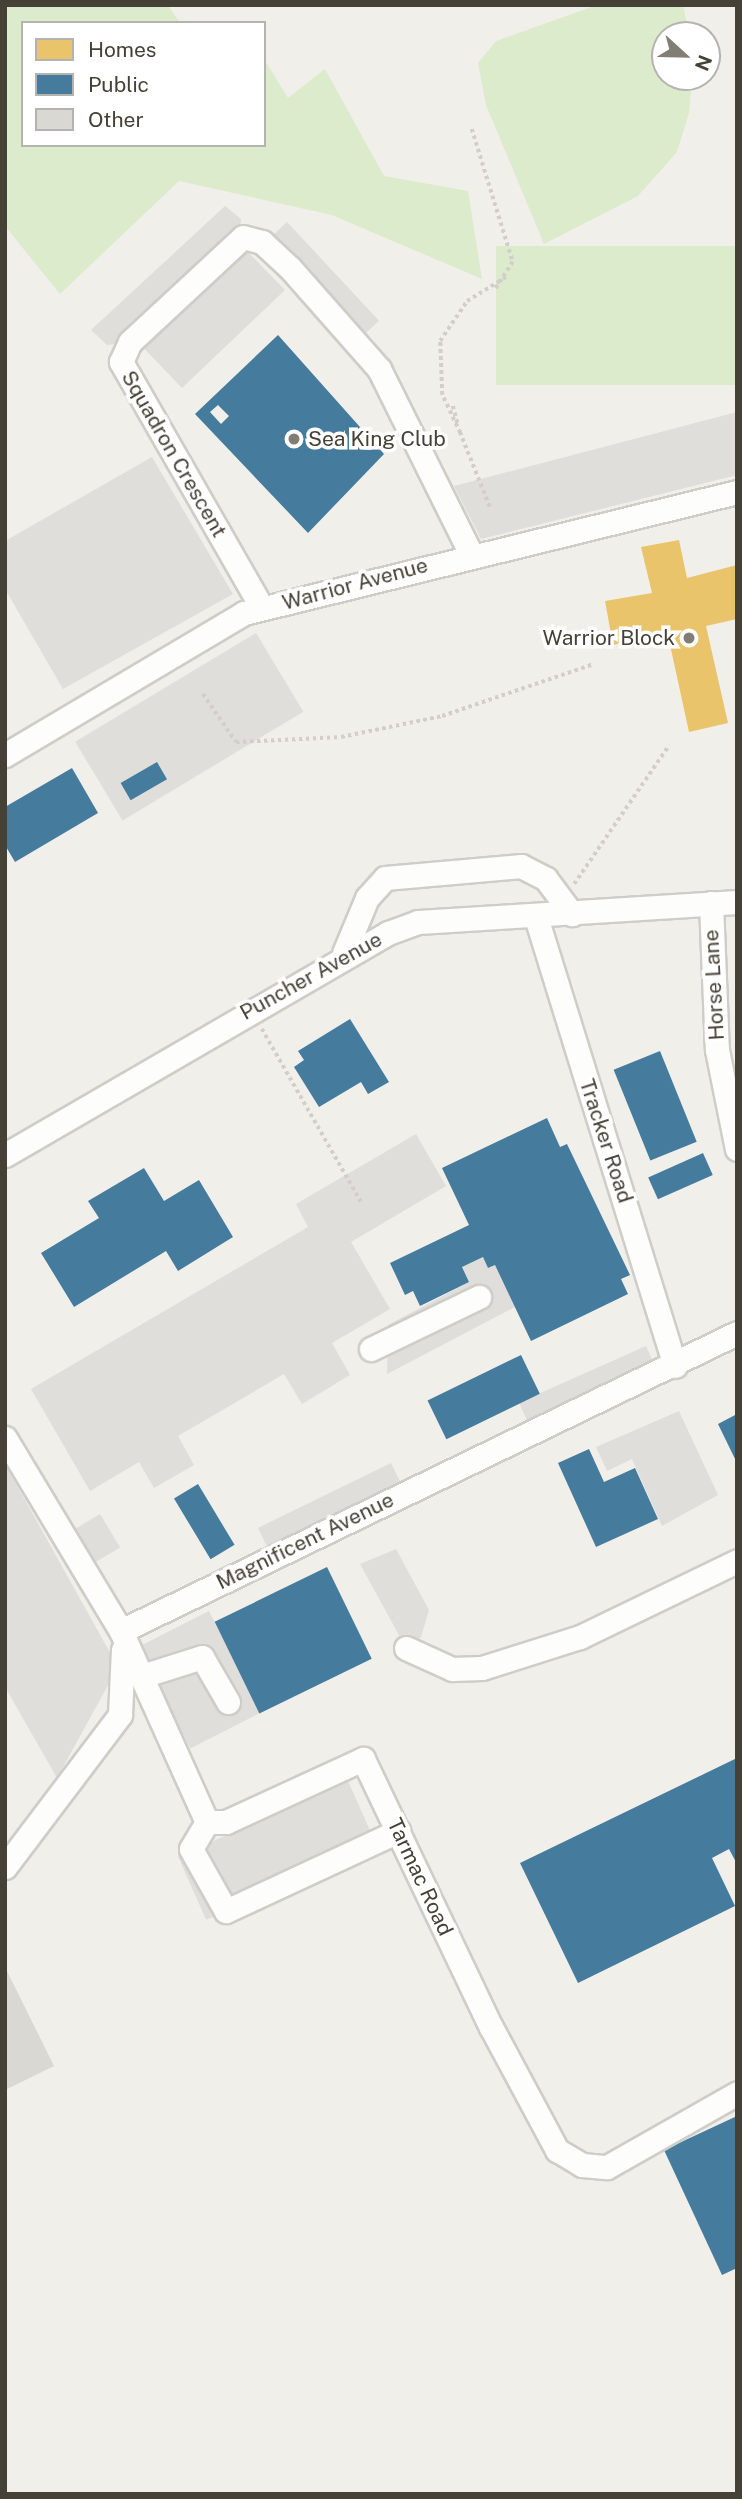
<!DOCTYPE html>
<style>
body{margin:0}
#map{position:relative;width:742px;height:2499px;overflow:hidden;background:#f0efea;font-family:"Public Sans",sans-serif}
div>[style]{position:absolute}
[style*='--x']{left:calc(var(--x)*1px);top:calc(var(--y)*1px);width:calc(var(--w)*1px);rotate:calc(var(--a)*1deg)}
.green>*{inset:0;background:#dcebcb;transform-origin:0 0}
.parking>*{inset:0;background:#dfdeda;transform-origin:0 0}
.homes>*{inset:0;background:#e9c46a}
.public>*{inset:0;background:#457b9d;transform-origin:0 0}
.building>*{inset:0;background:#dad8d3}
.path>*{height:3.5px;margin-top:-1.75px;transform-origin:0;background:repeating-linear-gradient(90deg,#d1cecb 0 3.5px,transparent 0 7px)}
.roads{filter:drop-shadow(2px 0 #cecdc8) drop-shadow(-2px 0 #cecdc8) drop-shadow(0 2px #cecdc8) drop-shadow(0 -2px #cecdc8)}
.minor>*{height:23px;margin:-11.5px;padding:0 11.5px;transform-origin:11.5px;border-radius:11.5px;background:#fdfdfc}
.dots>*{width:19px;height:19px;translate:-50% -50%;box-sizing:border-box;border:4px solid #fff;border-radius:50%}
span{translate:-50% -50%;white-space:nowrap;text-align:center;line-height:1.15;-webkit-text-stroke:7px #fff;paint-order:stroke}
.poi-label{font-size:21px;color:#464136}
.left{translate:0 -50%;text-align:left}
.right{translate:-100% -50%;text-align:right}
.street-label{font-size:21px;color:#464136}
.frame{position:absolute;inset:0;border:7px solid #464136;pointer-events:none}
.legend{position:absolute;left:21px;top:21px;width:245px;height:126px;box-sizing:border-box;background:#fff;border:2px solid #b5b3af;margin:0;padding:9px 12px;list-style:none;font-size:21px;color:#464136}
.legend li{display:flex;align-items:center;gap:14px;height:35px}
.legend b{width:35px;border:2px solid #b5b3af}
.north{position:absolute;left:651px;top:21px;width:70px;height:70px;box-sizing:border-box;background:#fff;border:2px solid #b5b3af;border-radius:50%;rotate:112deg;font-size:19px;font-weight:700;line-height:28px;text-align:center;color:#464136}
.north::after{content:'';display:block;margin:auto;width:24px;height:32px;background:#827e75;clip-path:polygon(50% 0,100% 100%,50% 72%,0 100%)}
</style>
<div id="map">
<div class="green">
<i style="clip-path:polygon(5px 5px,168px 5px,180px 23px,23px 23px,23px 145px,264px 145px,264px 59px,288px 98px,325px 69px,384px 176px,468px 191px,482px 279px,332px 215px,179px 181px,60px 294px,5px 226px)"></i>
<i style="clip-path:polygon(597px 5px,683px 5px,689px 35px,665px 35px,665px 77px,692px 77px,689px 113px,677px 152px,638px 196px,544px 244px,486px 105px,478px 63px,496px 41px)"></i>
<i style="left:737px;top:246px;width:139px;height:241px;rotate:90deg"></i>
</div>
<div class="parking">
<i style="clip-path:polygon(225px 206px,241px 219px,238px 242px,285px 290px,182px 388px,137px 341px,107px 345px,91px 330px)"></i>
<i style="left:287px;top:222px;width:135px;height:32px;rotate:47deg"></i>
<i style="clip-path:polygon(737px 412px,737px 475px,481px 539px,454px 486px)"></i>
<i style="clip-path:polygon(152px 457px,233px 594px,63px 689px,5px 589px,5px 541px)"></i>
<i style="left:256px;top:633px;width:92px;height:211px;rotate:59deg"></i>
<i style="clip-path:polygon(416px 1134px,446px 1186px,351px 1242px,390px 1309px,332px 1343px,350px 1375px,302px 1404px,284px 1374px,178px 1436px,194px 1465px,154px 1488px,139px 1462px,90px 1491px,31px 1389px,308px 1227px,296px 1204px)"></i>
<i style="clip-path:polygon(483px 1257px,488px 1268px,495px 1265px,515px 1307px,387px 1374px,388px 1325px,469px 1282px,462px 1267px)"></i>
<i style="left:646px;top:1346px;width:30px;height:139px;rotate:66deg"></i>
<i style="clip-path:polygon(679px 1411px,718px 1495px,662px 1526px,632px 1459px,607px 1471px,596px 1447px)"></i>
<i style="left:391px;top:1463px;width:32px;height:148px;rotate:64deg"></i>
<i style="clip-path:polygon(5px 1464px,118px 1667px,57px 1778px,5px 1687px)"></i>
<i style="left:100px;top:1514px;width:39px;height:44px;rotate:59deg"></i>
<i style="clip-path:polygon(396px 1549px,429px 1610px,421px 1637px,406px 1648px,360px 1564px)"></i>
<i style="left:209px;top:1611px;width:114px;height:79px;rotate:63deg"></i>
<i style="left:348px;top:1781px;width:69px;height:186px;rotate:66deg"></i>
</div>
<div class="homes">
<i style="clip-path:polygon(679px 540px,687px 578px,737px 565px,737px 619px,706px 626px,728px 723px,689px 732px,667px 631px,613px 645px,605px 601px,652px 593px,641px 547px)"></i>
</div>
<div class="public">
<i style="clip-path:polygon(evenodd,278px 335px,384px 454px,308px 533px,195px 414px,278px 335px,218px 405px,229px 416px,221px 424px,210px 412px,218px 405px)"></i>
<i style="left:157px;top:762px;width:20px;height:42px;rotate:60deg"></i>
<i style="clip-path:polygon(72px 768px,98px 813px,15px 862px,5px 845px,5px 807px)"></i>
<i style="clip-path:polygon(350px 1019px,389px 1082px,368px 1094px,361px 1082px,319px 1107px,294px 1067px,304px 1060px,298px 1051px)"></i>
<i style="left:660px;top:1051px;width:98px;height:50px;rotate:68deg"></i>
<i style="clip-path:polygon(547px 1118px,560px 1147px,567px 1144px,630px 1275px,621px 1279px,628px 1294px,531px 1341px,495px 1265px,488px 1268px,483px 1257px,462px 1267px,469px 1282px,420px 1306px,413px 1291px,405px 1295px,390px 1263px,469px 1225px,442px 1168px)"></i>
<i style="left:703px;top:1153px;width:24px;height:60px;rotate:66deg"></i>
<i style="clip-path:polygon(144px 1168px,164px 1201px,199px 1180px,233px 1237px,178px 1271px,166px 1251px,74px 1307px,41px 1253px,99px 1218px,88px 1201px)"></i>
<i style="left:521px;top:1355px;width:43px;height:104px;rotate:64deg"></i>
<i style="clip-path:polygon(737px 1414px,737px 1463px,718px 1424px)"></i>
<i style="clip-path:polygon(589px 1449px,604px 1482px,635px 1468px,658px 1519px,596px 1547px,558px 1463px)"></i>
<i style="left:198px;top:1484px;width:71px;height:28px;rotate:59deg"></i>
<i style="left:327px;top:1567px;width:102px;height:125px;rotate:64deg"></i>
<i style="clip-path:polygon(737px 1758px,737px 1864px,729px 1849px,712px 1858px,735px 1906px,578px 1983px,520px 1863px)"></i>
<i style="clip-path:polygon(737px 2116px,737px 2268px,722px 2275px,664px 2150px)"></i>
</div>
<div class="building">
<i style="clip-path:polygon(5px 1967px,54px 2066px,5px 2090px)"></i>
</div>
<div class="path">
<i style="--x:472;--y:129;--w:139;--a:72.9"></i>
<i style="--x:513;--y:262;--w:33;--a:123"></i>
<i style="--x:453;--y:406;--w:20;--a:75"></i>
<i style="--x:460;--y:432;--w:81;--a:68.2"></i>
<i style="--x:460;--y:433;--w:42;--a:-115.3"></i>
<i style="--x:442;--y:395;--w:54;--a:-92.1"></i>
<i style="--x:440;--y:341;--w:48;--a:-56"></i>
<i style="--x:467;--y:301;--w:46;--a:-31.6"></i>
<i style="--x:203;--y:694;--w:58;--a:55.5"></i>
<i style="--x:236;--y:742;--w:105;--a:-2.7"></i>
<i style="--x:341;--y:737;--w:103;--a:-11.7"></i>
<i style="--x:442;--y:716;--w:161;--a:-18.9"></i>
<i style="--x:574;--y:884;--w:168;--a:-55.6"></i>
<i style="--x:262;--y:1029;--w:199;--a:60.2"></i>
</div>
<div class="roads">
<div class="minor">
<i style="--x:262;--y:608;--w:284;--a:-119.8"></i>
<i style="--x:121;--y:362;--w:22;--a:-66"></i>
<i style="--x:130;--y:342;--w:154;--a:-42.9"></i>
<i style="--x:243;--y:237;--w:20;--a:15"></i>
<i style="--x:262;--y:242;--w:38;--a:43"></i>
<i style="--x:290;--y:268;--w:135;--a:48.6"></i>
<i style="--x:379;--y:369;--w:207;--a:63.6"></i>
<i style="--x:5;--y:755;--w:278;--a:-30.7"></i>
<i style="--x:244;--y:613;--w:508;--a:-13.79"></i>
<i style="--x:711;--y:903;--w:147;--a:87.7"></i>
<i style="--x:717;--y:1050;--w:101;--a:78.6"></i>
<i style="--x:536;--y:917;--w:470;--a:72.8"></i>
<i style="--x:344;--y:953;--w:60;--a:-67.3"></i>
<i style="--x:367;--y:898;--w:27;--a:-48"></i>
<i style="--x:385;--y:878;--w:137;--a:-5"></i>
<i style="--x:521;--y:866;--w:28;--a:27"></i>
<i style="--x:546;--y:879;--w:44;--a:53.4"></i>
<i style="--x:5;--y:1155;--w:443;--a:-30.1"></i>
<i style="--x:388;--y:933;--w:32;--a:-20"></i>
<i style="--x:418;--y:922;--w:320;--a:-3.6"></i>
<i style="--x:371;--y:1349;--w:120;--a:-25.7"></i>
<i style="--x:5;--y:1438;--w:225;--a:59"></i>
<i style="--x:121;--y:1631;--w:209;--a:65.8"></i>
<i style="--x:207;--y:1822;--w:19;--a:0"></i>
<i style="--x:226;--y:1822;--w:151;--a:-24.7"></i>
<i style="--x:363;--y:1759;--w:297;--a:64.5"></i>
<i style="--x:491;--y:2027;--w:140;--a:61.8"></i>
<i style="--x:557;--y:2150;--w:29;--a:31"></i>
<i style="--x:582;--y:2165;--w:25;--a:5"></i>
<i style="--x:607;--y:2167;--w:150;--a:-29.6"></i>
<i style="--x:121;--y:1631;--w:684;--a:-25.82"></i>
<i style="--x:406;--y:1648;--w:51;--a:24.5"></i>
<i style="--x:452;--y:1669;--w:30;--a:-2"></i>
<i style="--x:482;--y:1668;--w:103;--a:-17.6"></i>
<i style="--x:580;--y:1637;--w:174;--a:-25.8"></i>
<i style="--x:142;--y:1676;--w:63;--a:-17.6"></i>
<i style="--x:202;--y:1657;--w:52;--a:60"></i>
<i style="--x:207;--y:1822;--w:31;--a:121"></i>
<i style="--x:191;--y:1849;--w:71;--a:60.6"></i>
<i style="--x:226;--y:1911;--w:190;--a:-24.9"></i>
<i style="--x:5;--y:1867;--w:191;--a:-52.9"></i>
<i style="--x:120;--y:1715;--w:65;--a:-87.4"></i>
</div>
</div>
<div class="dots">
<i style="left:294px;top:439px;background:#827e75"></i>
<i style="left:689px;top:638px;background:#827e75"></i>
</div>
<div class="poi-label">
<span class="left" style="left:308px;top:439px">Sea King Club</span>
<span class="right" style="left:675px;top:638px">Warrior Block</span>
</div>
<div class="street-label">
<span style="left:174px;top:454px;rotate:60deg">Squadron Crescent</span>
<span style="left:355px;top:584px;rotate:-15deg">Warrior Avenue</span>
<span style="left:311px;top:976px;rotate:-29deg">Puncher Avenue</span>
<span style="left:714px;top:985px;rotate:-93deg">Horse Lane</span>
<span style="left:606px;top:1141px;rotate:72deg">Tracker Road</span>
<span style="left:305px;top:1541px;rotate:-26deg">Magnificent Avenue</span>
<span style="left:420px;top:1877px;rotate:65deg">Tarmac Road</span>
</div>
<div class="frame"></div>
<ul class="legend">
<li><b style="height:19px;background:#e9c46a"></b>Homes</li>
<li><b style="height:19px;background:#457b9d"></b>Public</li>
<li><b style="height:19px;background:#dad8d3"></b>Other</li>
</ul>
<div class="north">N</div>
</div>
